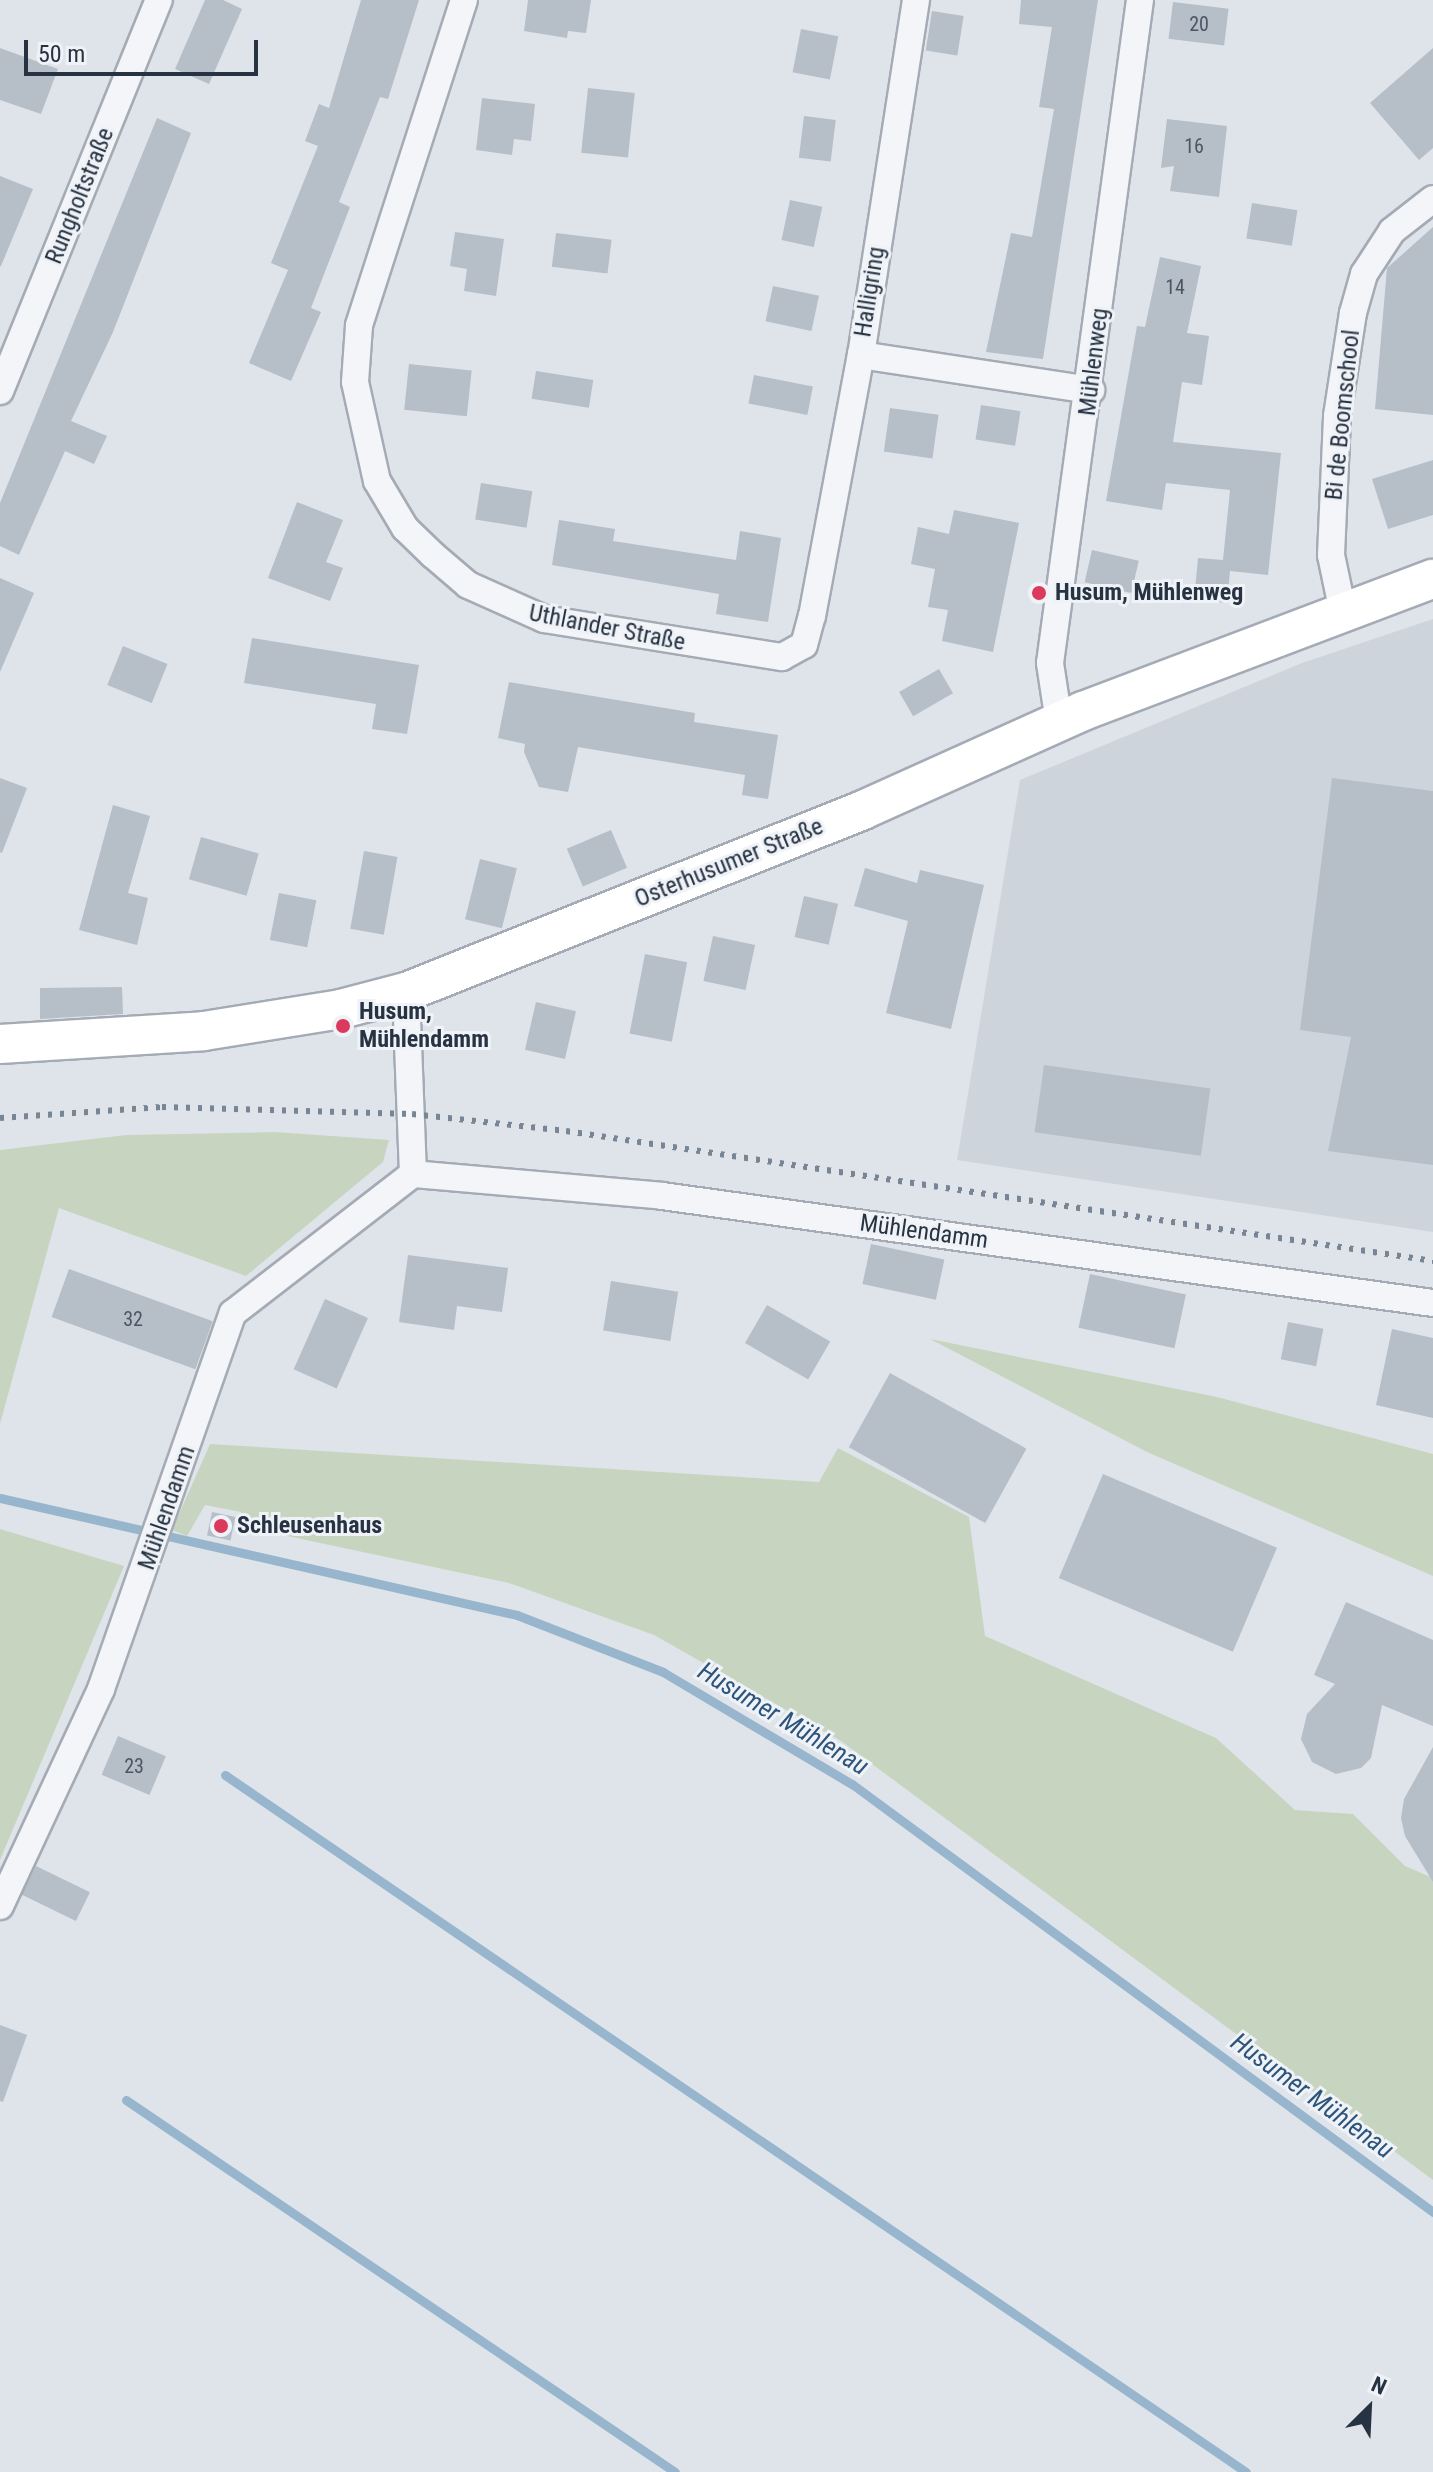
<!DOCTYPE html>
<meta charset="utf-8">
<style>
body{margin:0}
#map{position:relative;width:1433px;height:2472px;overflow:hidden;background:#dfe4ea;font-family:"Roboto Condensed",sans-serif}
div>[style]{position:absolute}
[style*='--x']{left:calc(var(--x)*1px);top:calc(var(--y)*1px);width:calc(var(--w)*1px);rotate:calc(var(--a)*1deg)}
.built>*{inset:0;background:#cdd4dc}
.green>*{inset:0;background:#c7d5c0}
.stream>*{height:9px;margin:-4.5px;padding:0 4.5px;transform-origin:4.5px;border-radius:4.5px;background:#97b5cd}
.building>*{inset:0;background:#b6bec8;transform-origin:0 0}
.roads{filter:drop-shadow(2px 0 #a4abb5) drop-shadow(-2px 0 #a4abb5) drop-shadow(0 2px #a4abb5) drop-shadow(0 -2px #a4abb5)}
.street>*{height:26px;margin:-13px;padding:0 13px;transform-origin:13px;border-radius:13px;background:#f3f5f8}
.secondary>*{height:38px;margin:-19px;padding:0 19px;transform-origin:19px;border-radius:19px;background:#fff}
.rail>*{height:6px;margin-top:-3px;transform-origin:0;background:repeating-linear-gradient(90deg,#778595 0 4px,transparent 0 12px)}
.dots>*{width:22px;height:22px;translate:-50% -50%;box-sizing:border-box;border:4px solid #eff3f7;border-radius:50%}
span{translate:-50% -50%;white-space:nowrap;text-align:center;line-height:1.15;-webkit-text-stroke:6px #eff3f7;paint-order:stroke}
.number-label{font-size:20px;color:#4b5664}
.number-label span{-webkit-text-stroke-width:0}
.street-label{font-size:24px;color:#273343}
.poi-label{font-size:24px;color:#273343;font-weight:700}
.left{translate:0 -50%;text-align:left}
.water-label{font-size:26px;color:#2d557b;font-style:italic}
.north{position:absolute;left:1329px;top:2368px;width:80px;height:80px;-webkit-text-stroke:6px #eff3f7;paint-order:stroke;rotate:24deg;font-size:22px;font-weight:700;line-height:32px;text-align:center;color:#273343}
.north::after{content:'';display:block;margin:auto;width:28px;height:36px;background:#273343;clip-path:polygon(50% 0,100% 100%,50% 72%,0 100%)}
.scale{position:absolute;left:24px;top:40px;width:234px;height:36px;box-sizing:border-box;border:4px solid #273343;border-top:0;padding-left:10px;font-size:24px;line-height:28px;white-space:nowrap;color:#273343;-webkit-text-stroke:6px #eff3f7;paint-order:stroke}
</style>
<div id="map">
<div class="built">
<i style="clip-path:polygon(1433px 619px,1433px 1232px,957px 1160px,1020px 780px,1302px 663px)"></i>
</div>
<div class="green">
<i style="clip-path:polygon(275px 1132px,389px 1140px,383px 1162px,246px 1276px,59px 1208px,0 1424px,0 1150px,126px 1135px)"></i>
<i style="clip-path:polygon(930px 1339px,1217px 1397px,1433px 1454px,1433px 1576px,1147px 1452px)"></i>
<i style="clip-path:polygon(210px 1444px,819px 1482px,838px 1448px,969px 1517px,985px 1636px,1216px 1738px,1295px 1810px,1353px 1814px,1405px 1866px,1433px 1878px,1433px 2180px,841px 1741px,654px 1635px,509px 1583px,240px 1526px,241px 1512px,205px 1505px,187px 1536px,172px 1530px)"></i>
<i style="clip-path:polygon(0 1529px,124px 1566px,0 1860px)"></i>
</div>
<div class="stream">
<i style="--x:0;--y:1498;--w:530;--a:12.75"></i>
<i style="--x:517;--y:1615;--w:157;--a:21.3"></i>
<i style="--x:663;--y:1672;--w:220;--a:30.7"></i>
<i style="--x:852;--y:1784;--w:722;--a:36.38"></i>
<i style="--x:225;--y:1775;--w:1236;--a:34.32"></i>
<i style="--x:126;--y:2100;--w:663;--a:34.12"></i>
</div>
<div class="building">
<i style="clip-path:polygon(205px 0,223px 0,242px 9px,209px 84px,175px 69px)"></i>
<i style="clip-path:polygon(361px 0,419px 0,388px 99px,380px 97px,339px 202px,350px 207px,311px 308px,321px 312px,291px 381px,249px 363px,288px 270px,271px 263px,318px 146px,305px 141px,319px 104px,329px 108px)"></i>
<i style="clip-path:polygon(528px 0,591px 0,586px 33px,568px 31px,567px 38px,524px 31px)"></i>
<i style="clip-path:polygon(1021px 0,1098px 0,1043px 359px,986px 352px,1011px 233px,1032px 237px,1054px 109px,1039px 107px,1052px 27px,1019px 24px)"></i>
<i style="left:1173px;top:2px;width:56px;height:37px;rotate:7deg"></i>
<i style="left:932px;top:11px;width:32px;height:40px;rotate:9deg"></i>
<i style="left:801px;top:29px;width:38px;height:44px;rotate:11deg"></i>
<i style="clip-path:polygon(0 48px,58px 69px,41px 114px,0 100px)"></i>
<i style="clip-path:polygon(1433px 48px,1433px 148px,1419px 160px,1370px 103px)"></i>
<i style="left:588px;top:88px;width:47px;height:65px;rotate:6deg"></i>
<i style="clip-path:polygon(482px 98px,535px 104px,531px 141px,514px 139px,512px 155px,476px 150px)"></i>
<i style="left:804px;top:116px;width:32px;height:42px;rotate:7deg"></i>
<i style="clip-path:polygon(157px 118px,191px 133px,113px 332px,71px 421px,107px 436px,94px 464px,65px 451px,19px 555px,0 546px,0 503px)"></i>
<i style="clip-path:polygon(1167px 119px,1227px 126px,1219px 197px,1170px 191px,1174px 166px,1161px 168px)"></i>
<i style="clip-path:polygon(0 176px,33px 189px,1px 266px,0 266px)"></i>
<i style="left:790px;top:200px;width:33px;height:41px;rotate:12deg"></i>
<i style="left:1252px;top:203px;width:46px;height:36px;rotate:9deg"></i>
<i style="clip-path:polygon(1433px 227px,1433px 415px,1375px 409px,1387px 268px)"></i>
<i style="clip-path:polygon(455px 232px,504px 239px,496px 296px,464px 291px,467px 269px,450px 266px)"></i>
<i style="left:556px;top:233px;width:56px;height:34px;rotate:7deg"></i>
<i style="clip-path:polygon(1160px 257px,1201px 266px,1187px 333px,1209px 336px,1202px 385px,1182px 382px,1173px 442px,1281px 453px,1268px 575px,1230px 571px,1227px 603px,1194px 600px,1198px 558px,1223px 560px,1230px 490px,1166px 483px,1162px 510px,1106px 501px,1137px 326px,1145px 327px)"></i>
<i style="left:773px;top:286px;width:47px;height:36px;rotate:12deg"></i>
<i style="left:409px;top:364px;width:63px;height:46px;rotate:6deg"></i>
<i style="left:536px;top:371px;width:58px;height:28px;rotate:9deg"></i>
<i style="left:754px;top:375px;width:60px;height:29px;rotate:11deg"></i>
<i style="left:981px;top:405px;width:40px;height:35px;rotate:9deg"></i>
<i style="left:890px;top:408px;width:49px;height:44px;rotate:8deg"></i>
<i style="clip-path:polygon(1433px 460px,1433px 515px,1388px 529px,1372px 479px)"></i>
<i style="left:481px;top:483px;width:52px;height:37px;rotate:9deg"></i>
<i style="clip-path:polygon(297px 502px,343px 520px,326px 562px,343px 568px,330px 601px,268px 578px)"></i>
<i style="clip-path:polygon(954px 510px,1019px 523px,993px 652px,942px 641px,948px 610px,928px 607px,935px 569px,911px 564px,918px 527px,949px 534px)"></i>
<i style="clip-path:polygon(559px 520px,615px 529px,613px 541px,736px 560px,740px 531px,781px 538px,768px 622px,716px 614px,719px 594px,552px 565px)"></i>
<i style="left:1092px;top:550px;width:48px;height:33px;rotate:13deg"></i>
<i style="clip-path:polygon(0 578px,34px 593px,0 672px)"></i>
<i style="clip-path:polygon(252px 638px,419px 665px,407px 734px,372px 729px,376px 704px,244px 683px)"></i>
<i style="left:123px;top:646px;width:48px;height:42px;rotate:22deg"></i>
<i style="left:939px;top:669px;width:28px;height:46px;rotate:60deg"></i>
<i style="clip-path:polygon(509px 682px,695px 713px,694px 722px,778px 735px,768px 799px,742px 795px,745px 775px,578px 747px,568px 792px,539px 787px,524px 752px,525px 744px,498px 738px)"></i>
<i style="clip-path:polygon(0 778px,27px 788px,2px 853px,0 852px)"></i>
<i style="clip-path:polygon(1332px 778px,1433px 791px,1433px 1165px,1328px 1151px,1351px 1037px,1300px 1030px)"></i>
<i style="clip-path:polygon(113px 805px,150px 816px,128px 893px,148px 898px,137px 945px,79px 930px)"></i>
<i style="left:611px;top:830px;width:41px;height:48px;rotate:67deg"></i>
<i style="left:201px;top:837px;width:60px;height:44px;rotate:16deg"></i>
<i style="left:364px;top:851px;width:34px;height:79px;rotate:10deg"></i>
<i style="left:480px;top:859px;width:38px;height:62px;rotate:14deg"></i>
<i style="clip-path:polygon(865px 868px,917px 883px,920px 870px,984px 885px,951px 1029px,886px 1013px,908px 921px,854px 906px)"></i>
<i style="left:279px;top:893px;width:38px;height:48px;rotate:11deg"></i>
<i style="left:804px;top:896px;width:35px;height:42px;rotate:13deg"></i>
<i style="left:713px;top:936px;width:43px;height:46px;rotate:12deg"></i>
<i style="left:645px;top:954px;width:43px;height:81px;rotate:11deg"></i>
<i style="clip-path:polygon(122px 987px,123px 1014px,40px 1019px,40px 988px)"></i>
<i style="left:536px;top:1002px;width:41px;height:49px;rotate:13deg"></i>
<i style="left:1044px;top:1065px;width:168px;height:68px;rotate:8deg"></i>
<i style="left:871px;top:1244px;width:75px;height:41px;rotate:12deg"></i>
<i style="clip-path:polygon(408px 1255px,508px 1268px,502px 1312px,457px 1306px,454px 1330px,399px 1322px)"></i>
<i style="left:69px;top:1269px;width:153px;height:51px;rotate:20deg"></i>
<i style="left:1090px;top:1274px;width:98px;height:55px;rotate:12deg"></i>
<i style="left:611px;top:1281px;width:68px;height:50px;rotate:9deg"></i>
<i style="left:325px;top:1299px;width:47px;height:77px;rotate:24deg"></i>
<i style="left:767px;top:1305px;width:73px;height:44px;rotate:30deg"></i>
<i style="left:1288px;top:1322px;width:36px;height:38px;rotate:11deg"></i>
<i style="clip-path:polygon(1392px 1329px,1433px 1338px,1433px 1418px,1376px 1405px)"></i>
<i style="left:890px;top:1373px;width:156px;height:85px;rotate:29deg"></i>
<i style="left:1103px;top:1474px;width:189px;height:113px;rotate:23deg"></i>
<i style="left:212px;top:1512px;width:24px;height:24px;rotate:12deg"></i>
<i style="clip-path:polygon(1346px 1602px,1433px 1640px,1433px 1726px,1382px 1705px,1371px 1758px,1361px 1768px,1336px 1774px,1312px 1762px,1301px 1739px,1307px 1714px,1335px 1684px,1314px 1675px)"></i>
<i style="left:118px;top:1736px;width:52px;height:42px;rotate:23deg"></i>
<i style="clip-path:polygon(1433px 1747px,1433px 1882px,1405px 1836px,1401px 1818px,1404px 1799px)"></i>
<i style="left:36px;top:1866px;width:60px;height:32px;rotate:26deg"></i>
<i style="clip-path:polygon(0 2025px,27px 2035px,3px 2102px,0 2101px)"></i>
</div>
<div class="roads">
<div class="street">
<i style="--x:464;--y:0;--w:342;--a:107.9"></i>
<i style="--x:359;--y:326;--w:56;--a:94.1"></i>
<i style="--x:355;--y:382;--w:101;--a:77.5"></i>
<i style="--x:377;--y:481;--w:55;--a:59.2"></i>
<i style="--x:405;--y:528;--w:39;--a:44"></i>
<i style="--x:433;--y:555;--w:46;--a:40.6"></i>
<i style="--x:468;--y:585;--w:83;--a:24.1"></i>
<i style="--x:544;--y:619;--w:241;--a:9.1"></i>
<i style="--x:782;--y:657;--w:25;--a:-29"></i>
<i style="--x:804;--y:645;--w:30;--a:-75"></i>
<i style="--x:812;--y:616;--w:266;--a:-79.4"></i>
<i style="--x:916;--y:0;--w:359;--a:98.8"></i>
<i style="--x:861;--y:355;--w:233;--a:8.7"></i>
<i style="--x:0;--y:391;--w:422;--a:-67.9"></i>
<i style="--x:1343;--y:612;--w:58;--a:-101.9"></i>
<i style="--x:1331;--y:555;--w:139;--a:-87.5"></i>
<i style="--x:1337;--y:416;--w:104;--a:-81.2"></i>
<i style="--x:1353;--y:313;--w:41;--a:-74.2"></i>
<i style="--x:1364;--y:274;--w:51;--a:-56.9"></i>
<i style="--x:1392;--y:231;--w:52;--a:-38"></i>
<i style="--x:1059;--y:722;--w:60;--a:-98.7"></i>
<i style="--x:1050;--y:663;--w:669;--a:-82.27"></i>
<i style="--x:406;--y:992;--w:182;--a:87.8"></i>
<i style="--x:0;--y:1906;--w:239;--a:-65"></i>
<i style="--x:101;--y:1689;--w:398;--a:-70.7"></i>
<i style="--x:233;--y:1313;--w:227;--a:-37.7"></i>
<i style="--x:413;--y:1174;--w:250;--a:5"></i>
<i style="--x:662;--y:1196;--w:778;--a:7.9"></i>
</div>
<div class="secondary">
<i style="--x:0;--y:1044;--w:204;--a:-3.6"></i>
<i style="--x:204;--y:1031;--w:139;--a:-9.1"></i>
<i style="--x:341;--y:1009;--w:67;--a:-14.7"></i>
<i style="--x:406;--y:992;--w:492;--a:-21.7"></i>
<i style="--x:863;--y:810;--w:241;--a:-24.2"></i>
<i style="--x:1083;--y:711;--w:374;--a:-20.7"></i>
</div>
</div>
<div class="rail">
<i style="--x:0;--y:1118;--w:162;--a:-3.9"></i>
<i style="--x:162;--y:1107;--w:250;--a:1.6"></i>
<i style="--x:412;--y:1114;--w:155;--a:6.3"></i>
<i style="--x:566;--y:1131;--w:877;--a:8.53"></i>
</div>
<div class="dots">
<i style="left:1039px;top:593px;background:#db395d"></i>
<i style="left:343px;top:1026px;background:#db395d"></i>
<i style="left:221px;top:1526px;background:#db395d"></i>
</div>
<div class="number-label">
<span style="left:1199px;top:24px">20</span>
<span style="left:1194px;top:146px">16</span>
<span style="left:1175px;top:287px">14</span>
<span style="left:133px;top:1319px">32</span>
<span style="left:134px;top:1766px">23</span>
</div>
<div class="street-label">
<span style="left:80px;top:196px;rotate:-68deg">Rungholtstraße</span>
<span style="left:870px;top:292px;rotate:-81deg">Halligring</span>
<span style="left:1094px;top:362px;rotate:-83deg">Mühlenweg</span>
<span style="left:1343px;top:415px;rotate:-84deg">Bi de Boomschool</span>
<span style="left:607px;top:628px;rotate:11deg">Uthlander Straße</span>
<span style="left:729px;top:863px;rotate:-22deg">Osterhusumer Straße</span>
<span style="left:924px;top:1232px;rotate:8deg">Mühlendamm</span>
<span style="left:167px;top:1508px;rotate:-71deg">Mühlendamm</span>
</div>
<div class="poi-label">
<span class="left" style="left:1055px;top:593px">Husum, Mühlenweg</span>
<span class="left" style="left:359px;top:1026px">Husum,<br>Mühlendamm</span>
<span class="left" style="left:237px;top:1526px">Schleusenhaus</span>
</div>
<div class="water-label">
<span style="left:783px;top:1719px;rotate:31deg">Husumer Mühlenau</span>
<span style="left:1312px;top:2096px;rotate:36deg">Husumer Mühlenau</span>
</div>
<div class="north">N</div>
<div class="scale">50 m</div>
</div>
